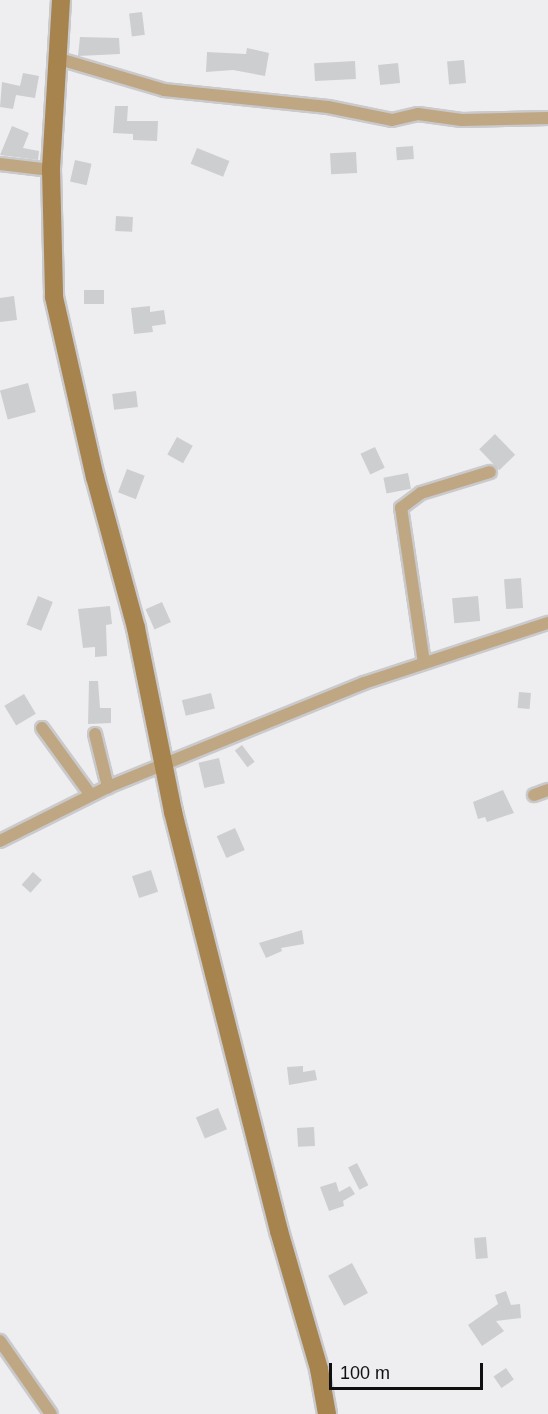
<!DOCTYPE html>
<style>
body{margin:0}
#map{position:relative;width:548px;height:1414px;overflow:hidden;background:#eeeef1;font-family:Helvetica,sans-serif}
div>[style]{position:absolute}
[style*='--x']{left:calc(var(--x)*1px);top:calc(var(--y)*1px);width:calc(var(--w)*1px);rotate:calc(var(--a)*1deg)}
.building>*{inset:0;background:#cdced0;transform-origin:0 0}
.roads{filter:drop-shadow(2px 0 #cacacd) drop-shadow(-2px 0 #cacacd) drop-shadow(0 2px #cacacd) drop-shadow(0 -2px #cacacd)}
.street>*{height:12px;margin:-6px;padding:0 6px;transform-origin:6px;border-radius:6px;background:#bfa784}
.secondary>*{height:18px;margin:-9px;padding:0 9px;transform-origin:9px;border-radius:9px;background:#a7834e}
span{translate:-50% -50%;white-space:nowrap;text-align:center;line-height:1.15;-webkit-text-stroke:4.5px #eeeef1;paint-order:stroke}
.scale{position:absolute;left:329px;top:1363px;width:154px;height:27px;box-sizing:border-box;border:3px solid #101011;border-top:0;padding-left:8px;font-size:18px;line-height:21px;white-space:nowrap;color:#101011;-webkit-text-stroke:4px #eeeef1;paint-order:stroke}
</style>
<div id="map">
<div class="building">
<i style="left:142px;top:12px;width:23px;height:13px;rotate:83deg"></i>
<i style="clip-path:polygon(80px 37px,119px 38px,120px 54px,78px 56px)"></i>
<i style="clip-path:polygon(247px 48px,269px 53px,265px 76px,233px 70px,206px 72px,207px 52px,246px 54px)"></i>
<i style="left:464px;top:60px;width:23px;height:17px;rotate:85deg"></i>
<i style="left:355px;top:61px;width:18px;height:41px;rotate:87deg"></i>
<i style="left:398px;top:63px;width:20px;height:20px;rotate:84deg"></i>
<i style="clip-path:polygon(23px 73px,39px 76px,35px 98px,16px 95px,13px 109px,0 107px,2px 82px,20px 86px)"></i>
<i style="clip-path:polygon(115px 106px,128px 106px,127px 121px,158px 121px,157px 141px,133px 140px,133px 134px,113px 133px)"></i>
<i style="clip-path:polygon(12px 126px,29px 133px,23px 148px,39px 151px,38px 160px,0 155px)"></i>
<i style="left:413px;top:146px;width:13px;height:17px;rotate:86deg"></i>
<i style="left:197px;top:148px;width:35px;height:17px;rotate:22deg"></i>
<i style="left:356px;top:152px;width:21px;height:26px;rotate:87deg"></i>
<i style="left:75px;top:160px;width:17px;height:22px;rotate:13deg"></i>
<i style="left:116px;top:216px;width:17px;height:15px;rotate:3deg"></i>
<i style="left:104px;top:290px;width:14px;height:20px;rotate:90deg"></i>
<i style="clip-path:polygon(14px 296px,17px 320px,0 322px,0 298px)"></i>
<i style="clip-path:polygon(150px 306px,150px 312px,164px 310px,166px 324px,152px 326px,153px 332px,134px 334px,131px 308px)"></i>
<i style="left:28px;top:383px;width:30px;height:29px;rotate:75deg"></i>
<i style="left:136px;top:391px;width:16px;height:24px;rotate:83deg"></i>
<i style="left:495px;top:434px;width:29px;height:22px;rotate:46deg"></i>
<i style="left:177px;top:437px;width:18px;height:20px;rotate:29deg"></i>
<i style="left:375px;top:447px;width:23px;height:16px;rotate:65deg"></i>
<i style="left:127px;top:469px;width:19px;height:25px;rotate:21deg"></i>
<i style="left:408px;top:473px;width:16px;height:25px;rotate:79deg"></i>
<i style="left:521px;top:578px;width:30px;height:17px;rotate:86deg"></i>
<i style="left:38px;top:596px;width:16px;height:31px;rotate:22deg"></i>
<i style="left:478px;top:596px;width:25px;height:26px;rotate:85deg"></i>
<i style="left:162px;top:602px;width:22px;height:18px;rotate:66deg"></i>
<i style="clip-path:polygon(110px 606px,112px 624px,106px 625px,107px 656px,95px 657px,95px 647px,83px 648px,78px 609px)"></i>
<i style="clip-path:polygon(89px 681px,98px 681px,100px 708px,111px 708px,111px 723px,88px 724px)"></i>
<i style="left:519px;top:692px;width:12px;height:16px;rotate:5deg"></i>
<i style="left:211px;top:693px;width:16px;height:30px;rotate:76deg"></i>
<i style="left:24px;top:694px;width:23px;height:23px;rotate:59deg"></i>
<i style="left:242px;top:745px;width:21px;height:9px;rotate:53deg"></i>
<i style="left:219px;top:758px;width:26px;height:21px;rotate:77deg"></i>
<i style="clip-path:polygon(503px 790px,514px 813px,487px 822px,485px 817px,478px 819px,473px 802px)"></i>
<i style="left:235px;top:828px;width:24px;height:20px;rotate:66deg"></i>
<i style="left:151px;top:870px;width:23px;height:20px;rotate:72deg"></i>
<i style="left:33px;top:872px;width:12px;height:17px;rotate:42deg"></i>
<i style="clip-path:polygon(302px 930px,304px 944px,281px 948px,282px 951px,266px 958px,259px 943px)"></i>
<i style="clip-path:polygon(303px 1066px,303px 1072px,315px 1070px,317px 1080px,289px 1085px,287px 1067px)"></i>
<i style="left:218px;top:1108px;width:23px;height:24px;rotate:67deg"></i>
<i style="left:314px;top:1127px;width:19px;height:17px;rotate:87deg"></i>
<i style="left:357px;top:1163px;width:25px;height:10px;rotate:63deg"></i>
<i style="clip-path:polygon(336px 1182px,339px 1192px,350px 1186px,355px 1194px,343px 1201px,344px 1206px,329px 1211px,320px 1187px)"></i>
<i style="left:486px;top:1237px;width:21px;height:12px;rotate:85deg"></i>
<i style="left:352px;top:1263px;width:34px;height:27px;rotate:62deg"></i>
<i style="clip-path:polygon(506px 1291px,511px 1305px,520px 1304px,521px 1318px,496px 1321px,504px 1331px,482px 1346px,468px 1325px,498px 1304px,495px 1295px)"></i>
<i style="left:506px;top:1368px;width:14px;height:15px;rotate:56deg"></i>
</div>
<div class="roads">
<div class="street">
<i style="--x:56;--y:58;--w:113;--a:16.5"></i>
<i style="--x:164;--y:90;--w:165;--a:5.9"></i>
<i style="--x:328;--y:107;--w:65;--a:11.5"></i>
<i style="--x:392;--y:120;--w:27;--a:-13"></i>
<i style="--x:418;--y:114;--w:44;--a:7.8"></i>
<i style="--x:462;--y:120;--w:86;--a:-1.3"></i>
<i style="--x:0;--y:164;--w:51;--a:6.7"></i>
<i style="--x:424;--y:663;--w:157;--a:-98.4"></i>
<i style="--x:401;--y:508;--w:25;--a:-37"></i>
<i style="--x:421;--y:493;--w:72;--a:-16.9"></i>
<i style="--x:42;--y:728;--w:82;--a:54"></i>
<i style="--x:95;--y:734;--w:55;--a:76.2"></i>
<i style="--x:534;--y:795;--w:15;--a:-20"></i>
<i style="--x:0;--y:841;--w:121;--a:-26.6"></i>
<i style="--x:108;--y:787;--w:276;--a:-22.1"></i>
<i style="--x:364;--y:683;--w:194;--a:-18.1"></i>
<i style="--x:0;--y:1341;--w:89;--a:55.1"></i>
</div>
<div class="secondary">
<i style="--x:61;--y:0;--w:170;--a:93.4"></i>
<i style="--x:51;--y:170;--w:127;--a:88.6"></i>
<i style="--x:54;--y:297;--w:185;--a:77.2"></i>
<i style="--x:95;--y:477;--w:156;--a:74.8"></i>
<i style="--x:136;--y:628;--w:188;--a:78.6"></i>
<i style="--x:173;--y:812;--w:432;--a:75.8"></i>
<i style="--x:279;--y:1231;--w:144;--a:73.8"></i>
<i style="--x:319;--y:1369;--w:46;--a:79.9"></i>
</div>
</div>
<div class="scale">100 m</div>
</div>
